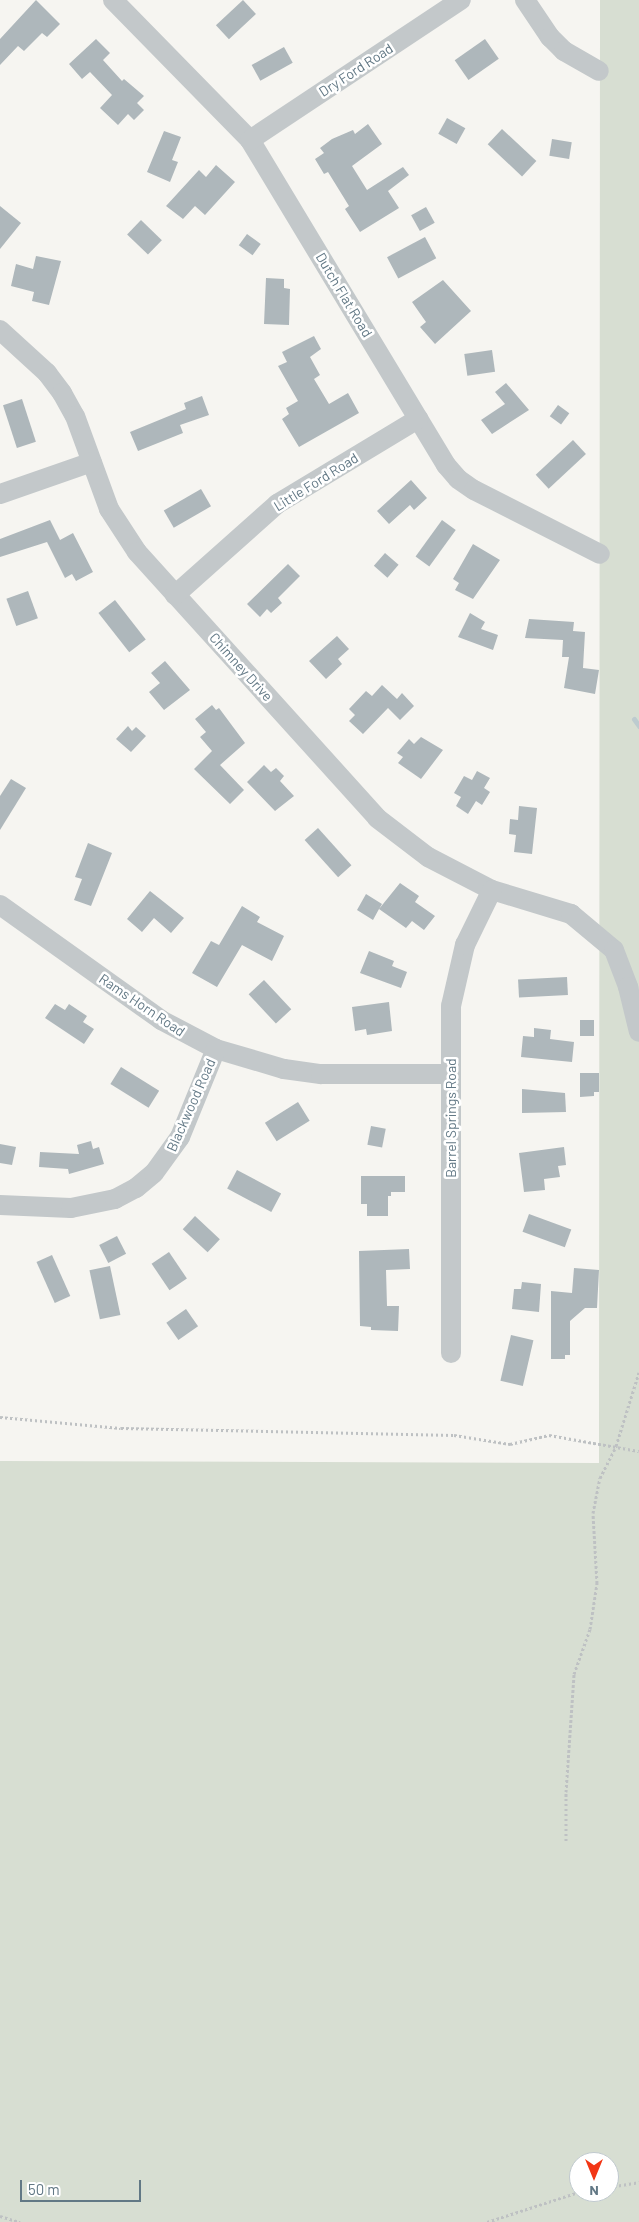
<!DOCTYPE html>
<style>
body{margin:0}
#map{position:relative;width:639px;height:2222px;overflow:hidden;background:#f6f5f1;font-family:Barlow,sans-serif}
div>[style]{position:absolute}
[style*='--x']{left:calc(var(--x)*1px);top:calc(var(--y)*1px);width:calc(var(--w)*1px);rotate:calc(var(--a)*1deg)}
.green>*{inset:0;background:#d7ded2}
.stream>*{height:5px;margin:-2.5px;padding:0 2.5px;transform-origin:2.5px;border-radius:2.5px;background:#bdcbcf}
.building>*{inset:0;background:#aeb7bb;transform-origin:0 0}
.path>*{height:3px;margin-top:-1.5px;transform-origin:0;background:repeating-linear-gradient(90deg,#bec1c3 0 2.5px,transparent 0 5px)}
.street>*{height:20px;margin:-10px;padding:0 10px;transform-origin:10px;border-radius:10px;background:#c3c8ca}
span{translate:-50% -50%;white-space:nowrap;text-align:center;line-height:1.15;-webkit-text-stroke:5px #fff;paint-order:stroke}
.street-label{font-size:14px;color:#627885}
.north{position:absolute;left:569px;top:2152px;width:50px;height:50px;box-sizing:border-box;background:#fff;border:1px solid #c0c9ce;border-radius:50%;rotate:180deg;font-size:14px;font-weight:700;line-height:20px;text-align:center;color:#627885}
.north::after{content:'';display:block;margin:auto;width:18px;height:22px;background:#f23615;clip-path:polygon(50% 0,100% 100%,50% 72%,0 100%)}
.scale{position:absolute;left:20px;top:2180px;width:121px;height:22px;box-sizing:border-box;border:2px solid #627885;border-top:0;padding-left:6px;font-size:15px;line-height:18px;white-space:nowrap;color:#627885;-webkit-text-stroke:4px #fff;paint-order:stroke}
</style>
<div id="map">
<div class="green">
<i style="clip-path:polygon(evenodd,600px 0,639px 0,639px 2222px,0 2222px,0 1461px,599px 1463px,600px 0,579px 2162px,609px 2162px,609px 2192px,579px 2192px,579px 2162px)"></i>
</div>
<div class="stream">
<i style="--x:634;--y:719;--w:9;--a:54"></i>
</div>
<div class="building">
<i style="clip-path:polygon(36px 0,60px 24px,47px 37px,42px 33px,24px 51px,18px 46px,0 65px,0 39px)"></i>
<i style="left:243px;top:0;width:19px;height:37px;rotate:47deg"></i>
<i style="clip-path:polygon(96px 39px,110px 53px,103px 60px,122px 81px,124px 79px,144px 96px,137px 103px,144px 110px,134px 120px,128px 114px,118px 125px,100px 108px,112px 95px,90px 72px,82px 79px,69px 64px)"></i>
<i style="left:485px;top:39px;width:24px;height:37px;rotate:55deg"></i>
<i style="left:284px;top:47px;width:18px;height:37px;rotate:61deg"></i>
<i style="left:447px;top:118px;width:21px;height:18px;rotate:29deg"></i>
<i style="clip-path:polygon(368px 124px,382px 144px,352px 166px,367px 190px,403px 167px,409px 175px,388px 191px,399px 208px,360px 232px,345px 209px,349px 206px,328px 172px,324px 174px,315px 159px,324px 153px,320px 148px,332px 139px,353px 130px,355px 134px)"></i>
<i style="left:502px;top:129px;width:47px;height:21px;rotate:43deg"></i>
<i style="clip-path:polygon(164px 131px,181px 137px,172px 160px,178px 162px,170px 182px,147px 172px)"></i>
<i style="left:552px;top:139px;width:20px;height:17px;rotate:9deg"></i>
<i style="clip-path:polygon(216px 165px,235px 182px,205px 215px,195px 206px,183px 219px,166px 206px,199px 170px,206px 177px)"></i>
<i style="clip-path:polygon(0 206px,21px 223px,0 249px)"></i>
<i style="left:426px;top:207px;width:18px;height:17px;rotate:61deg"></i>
<i style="left:141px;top:220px;width:29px;height:20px;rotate:44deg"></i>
<i style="left:247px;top:234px;width:17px;height:14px;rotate:36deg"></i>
<i style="left:425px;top:237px;width:24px;height:43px;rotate:62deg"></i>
<i style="clip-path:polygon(36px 256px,61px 261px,49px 305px,32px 301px,34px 292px,11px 286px,16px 264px,33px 269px)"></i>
<i style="clip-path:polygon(266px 278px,284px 279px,284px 288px,290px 289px,289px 325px,264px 324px)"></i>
<i style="clip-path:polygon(443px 280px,471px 311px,435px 344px,420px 327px,426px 322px,412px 302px)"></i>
<i style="clip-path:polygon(314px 336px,321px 349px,310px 357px,320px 375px,314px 379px,329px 404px,348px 393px,359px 413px,299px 447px,282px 419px,289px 414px,286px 408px,298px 401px,278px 366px,287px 362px,282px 352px)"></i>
<i style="left:492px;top:350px;width:22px;height:28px;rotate:82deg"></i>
<i style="clip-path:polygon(506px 383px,529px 410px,492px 434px,481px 420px,505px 404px,495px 392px)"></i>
<i style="clip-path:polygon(202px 396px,209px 415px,180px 425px,183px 433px,138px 451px,130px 432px,186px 409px,184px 403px)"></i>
<i style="left:22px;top:399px;width:45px;height:20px;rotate:72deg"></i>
<i style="left:558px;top:405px;width:14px;height:14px;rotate:36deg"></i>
<i style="left:573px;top:440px;width:19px;height:51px;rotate:47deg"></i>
<i style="clip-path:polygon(411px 480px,427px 498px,414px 510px,410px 505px,389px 524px,377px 511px)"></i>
<i style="left:201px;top:489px;width:20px;height:43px;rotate:60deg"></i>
<i style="clip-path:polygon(50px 520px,60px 540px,73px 533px,93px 572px,76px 581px,72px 574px,65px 578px,47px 542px,0 557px,0 539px)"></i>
<i style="left:442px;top:520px;width:17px;height:45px;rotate:36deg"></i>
<i style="clip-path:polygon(473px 544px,500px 560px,473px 599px,455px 590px,459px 583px,453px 579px)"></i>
<i style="left:385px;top:553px;width:18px;height:17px;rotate:41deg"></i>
<i style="clip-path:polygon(288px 564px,300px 576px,278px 598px,282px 603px,271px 613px,267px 609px,260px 617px,247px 604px)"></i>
<i style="left:28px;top:591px;width:29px;height:23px;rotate:70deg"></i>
<i style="left:115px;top:600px;width:50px;height:21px;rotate:52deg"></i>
<i style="clip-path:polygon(470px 613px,485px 622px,481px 629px,498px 635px,493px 650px,458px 637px)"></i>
<i style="clip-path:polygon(529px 619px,574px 622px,573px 631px,585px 632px,583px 668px,599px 670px,595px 694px,564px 688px,569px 657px,562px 657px,563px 640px,525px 638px)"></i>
<i style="clip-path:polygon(337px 636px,349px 649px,338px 659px,342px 664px,326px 679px,309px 661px)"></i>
<i style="clip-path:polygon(165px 661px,190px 690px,164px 710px,149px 692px,160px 683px,151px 673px)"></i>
<i style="clip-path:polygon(382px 685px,397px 699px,402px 693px,414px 706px,400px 720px,388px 708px,363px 734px,349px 721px,355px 715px,349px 709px,366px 691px,372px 696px)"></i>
<i style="clip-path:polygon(212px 705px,216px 710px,219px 708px,245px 743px,220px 765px,244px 790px,230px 804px,194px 769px,212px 751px,200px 737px,206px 732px,195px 719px)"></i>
<i style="clip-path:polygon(128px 726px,132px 731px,136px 727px,146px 736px,131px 752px,116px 739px)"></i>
<i style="clip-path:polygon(421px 737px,443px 750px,421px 779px,398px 763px,403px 757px,397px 753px,409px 739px,414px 744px)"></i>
<i style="clip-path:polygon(264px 765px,271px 772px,276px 768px,284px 776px,280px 781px,294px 796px,275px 811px,247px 782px)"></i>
<i style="clip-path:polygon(477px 771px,490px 778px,484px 788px,490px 792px,482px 805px,476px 801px,468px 814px,456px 806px,461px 797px,454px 793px,464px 776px,472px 780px)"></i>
<i style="clip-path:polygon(11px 779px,26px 788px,0 830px,0 796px)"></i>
<i style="clip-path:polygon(519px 806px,537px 808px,532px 854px,514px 852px,516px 835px,509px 834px,510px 819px,518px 820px)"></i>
<i style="left:318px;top:828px;width:50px;height:18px;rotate:48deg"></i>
<i style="clip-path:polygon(88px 843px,112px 853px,91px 906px,74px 900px,82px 879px,75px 877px)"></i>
<i style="clip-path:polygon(400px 883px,419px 896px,415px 902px,435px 916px,424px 930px,412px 921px,406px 928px,379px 909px,373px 920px,357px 910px,366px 894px,382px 904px,379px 909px)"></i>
<i style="clip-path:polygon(150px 891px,184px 918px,171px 933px,154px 918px,142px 932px,127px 919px)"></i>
<i style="clip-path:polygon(242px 906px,260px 917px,257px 922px,284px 936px,272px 961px,242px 945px,217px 987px,192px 973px,211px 941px,219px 945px)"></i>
<i style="clip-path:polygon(369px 951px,394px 961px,392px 966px,407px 972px,401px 988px,360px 973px)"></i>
<i style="left:567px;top:977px;width:18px;height:49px;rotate:87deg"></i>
<i style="left:264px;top:980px;width:40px;height:21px;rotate:47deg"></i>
<i style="clip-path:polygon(389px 1002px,392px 1031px,367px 1035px,366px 1029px,355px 1031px,352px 1007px)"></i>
<i style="clip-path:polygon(55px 1004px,65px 1010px,69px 1004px,87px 1016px,83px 1022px,94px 1029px,84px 1044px,45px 1018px)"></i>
<i style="left:580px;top:1020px;width:14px;height:16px"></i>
<i style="clip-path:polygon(534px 1028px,551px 1030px,550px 1039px,574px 1042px,572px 1062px,521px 1057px,523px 1036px,534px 1037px)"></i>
<i style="left:121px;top:1067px;width:45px;height:20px;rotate:32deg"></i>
<i style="clip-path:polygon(580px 1073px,599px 1073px,599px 1092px,594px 1092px,594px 1096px,580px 1097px)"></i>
<i style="clip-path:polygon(522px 1089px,565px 1093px,566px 1112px,522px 1113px)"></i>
<i style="left:298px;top:1102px;width:22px;height:39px;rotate:58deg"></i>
<i style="left:371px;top:1126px;width:15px;height:19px;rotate:11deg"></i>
<i style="clip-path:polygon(91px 1141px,93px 1149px,99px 1147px,104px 1164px,69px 1174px,68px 1169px,39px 1167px,40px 1152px,79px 1154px,77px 1145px)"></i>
<i style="clip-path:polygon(0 1144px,16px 1147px,12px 1165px,0 1163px)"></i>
<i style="clip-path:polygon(564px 1147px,566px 1165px,558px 1166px,560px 1177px,544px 1179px,545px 1190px,524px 1192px,519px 1153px)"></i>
<i style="left:237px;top:1170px;width:50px;height:21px;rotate:28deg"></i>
<i style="clip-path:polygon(361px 1176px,405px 1176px,405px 1192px,391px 1192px,391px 1196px,388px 1196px,388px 1216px,367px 1216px,367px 1204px,361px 1204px)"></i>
<i style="left:529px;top:1214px;width:45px;height:19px;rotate:20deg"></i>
<i style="left:195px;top:1216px;width:34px;height:18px;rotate:43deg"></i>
<i style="left:117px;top:1236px;width:20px;height:20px;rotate:63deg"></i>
<i style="clip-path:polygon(409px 1249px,410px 1269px,386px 1270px,387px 1306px,399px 1306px,398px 1331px,371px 1330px,371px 1327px,360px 1326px,359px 1251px)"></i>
<i style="left:169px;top:1252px;width:32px;height:21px;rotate:56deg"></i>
<i style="left:52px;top:1255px;width:45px;height:17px;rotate:66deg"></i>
<i style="left:110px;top:1266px;width:50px;height:21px;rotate:78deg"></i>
<i style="clip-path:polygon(574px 1268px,599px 1270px,597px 1308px,585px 1308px,570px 1321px,570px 1355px,565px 1355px,565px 1359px,551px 1359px,551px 1291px,572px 1293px)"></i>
<i style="clip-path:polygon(522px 1282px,541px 1284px,539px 1312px,512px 1309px,514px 1289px,521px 1289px)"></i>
<i style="left:186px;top:1309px;width:21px;height:24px;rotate:55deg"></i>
<i style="left:511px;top:1335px;width:23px;height:47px;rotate:13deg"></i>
</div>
<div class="path">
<i style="--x:0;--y:1417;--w:121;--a:5.2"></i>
<i style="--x:121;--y:1428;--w:333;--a:1.2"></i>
<i style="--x:454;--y:1435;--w:57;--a:9.1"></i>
<i style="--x:510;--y:1444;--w:40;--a:-13"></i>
<i style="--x:549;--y:1435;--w:91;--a:10.1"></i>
<i style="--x:566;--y:1841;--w:49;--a:-90"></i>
<i style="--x:566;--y:1792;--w:118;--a:-86.1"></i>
<i style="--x:574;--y:1674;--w:48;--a:-70.4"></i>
<i style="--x:590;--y:1629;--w:47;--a:-81.3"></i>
<i style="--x:597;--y:1583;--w:70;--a:-93.3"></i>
<i style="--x:593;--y:1513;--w:36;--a:-79"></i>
<i style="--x:600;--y:1478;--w:36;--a:-63"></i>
<i style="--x:616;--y:1446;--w:77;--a:-72.7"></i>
<i style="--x:609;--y:2187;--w:30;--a:-9"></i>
<i style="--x:0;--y:2216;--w:21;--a:17"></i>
<i style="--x:487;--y:2222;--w:97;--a:-18.1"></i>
</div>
<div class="street">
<i style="--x:113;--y:0;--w:196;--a:45.6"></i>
<i style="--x:250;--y:140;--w:380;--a:58.9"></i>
<i style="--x:446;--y:465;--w:18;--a:49"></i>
<i style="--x:458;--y:479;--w:19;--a:35"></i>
<i style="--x:474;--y:490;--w:141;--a:26.9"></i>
<i style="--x:525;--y:0;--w:45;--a:56"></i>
<i style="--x:550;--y:37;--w:20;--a:45"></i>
<i style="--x:564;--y:51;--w:40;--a:29.7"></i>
<i style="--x:250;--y:140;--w:253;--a:-33.6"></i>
<i style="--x:0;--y:330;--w:64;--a:42.5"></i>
<i style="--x:47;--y:373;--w:25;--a:53"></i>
<i style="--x:62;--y:393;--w:26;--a:61"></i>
<i style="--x:75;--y:416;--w:99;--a:69.9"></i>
<i style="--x:109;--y:509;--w:51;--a:56.9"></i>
<i style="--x:137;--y:552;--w:358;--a:47.9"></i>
<i style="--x:377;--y:818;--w:64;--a:37.4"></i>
<i style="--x:428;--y:857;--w:72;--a:27.3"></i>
<i style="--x:492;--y:890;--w:83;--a:16.9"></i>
<i style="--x:571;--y:914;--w:56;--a:39.9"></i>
<i style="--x:614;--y:950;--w:40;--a:69"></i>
<i style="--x:628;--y:987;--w:46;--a:76.3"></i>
<i style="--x:0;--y:494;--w:97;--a:-19.2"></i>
<i style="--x:175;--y:595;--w:137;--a:-41.7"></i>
<i style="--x:277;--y:504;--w:165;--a:-31.1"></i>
<i style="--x:0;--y:905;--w:198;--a:35.5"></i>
<i style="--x:161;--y:1020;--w:62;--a:27.8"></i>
<i style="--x:216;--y:1049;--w:71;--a:16.4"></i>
<i style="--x:284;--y:1069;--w:37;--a:8"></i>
<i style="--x:321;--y:1074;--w:130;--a:0"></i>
<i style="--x:0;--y:1205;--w:71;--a:2.4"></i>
<i style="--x:71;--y:1208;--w:45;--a:-11.6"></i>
<i style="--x:115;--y:1199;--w:24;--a:-28"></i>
<i style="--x:136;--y:1188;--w:23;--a:-40"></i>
<i style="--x:154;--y:1173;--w:44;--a:-54.2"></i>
<i style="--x:180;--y:1137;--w:95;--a:-67.8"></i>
<i style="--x:451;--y:1353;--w:347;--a:-90"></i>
<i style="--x:451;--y:1006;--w:63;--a:-77.1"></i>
<i style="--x:465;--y:945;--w:61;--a:-63.9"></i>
</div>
<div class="street-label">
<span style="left:356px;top:70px;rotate:-33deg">Dry Ford Road</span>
<span style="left:344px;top:295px;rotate:59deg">Dutch Flat Road</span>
<span style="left:316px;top:482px;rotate:-32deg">Little Ford Road</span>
<span style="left:241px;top:667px;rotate:48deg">Chimney Drive</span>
<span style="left:142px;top:1005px;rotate:34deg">Rams Horn Road</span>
<span style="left:191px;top:1105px;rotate:-66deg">Blackwood Road</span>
<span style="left:451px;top:1118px;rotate:-90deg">Barrel Springs Road</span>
</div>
<div class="north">N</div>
<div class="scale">50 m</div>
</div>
